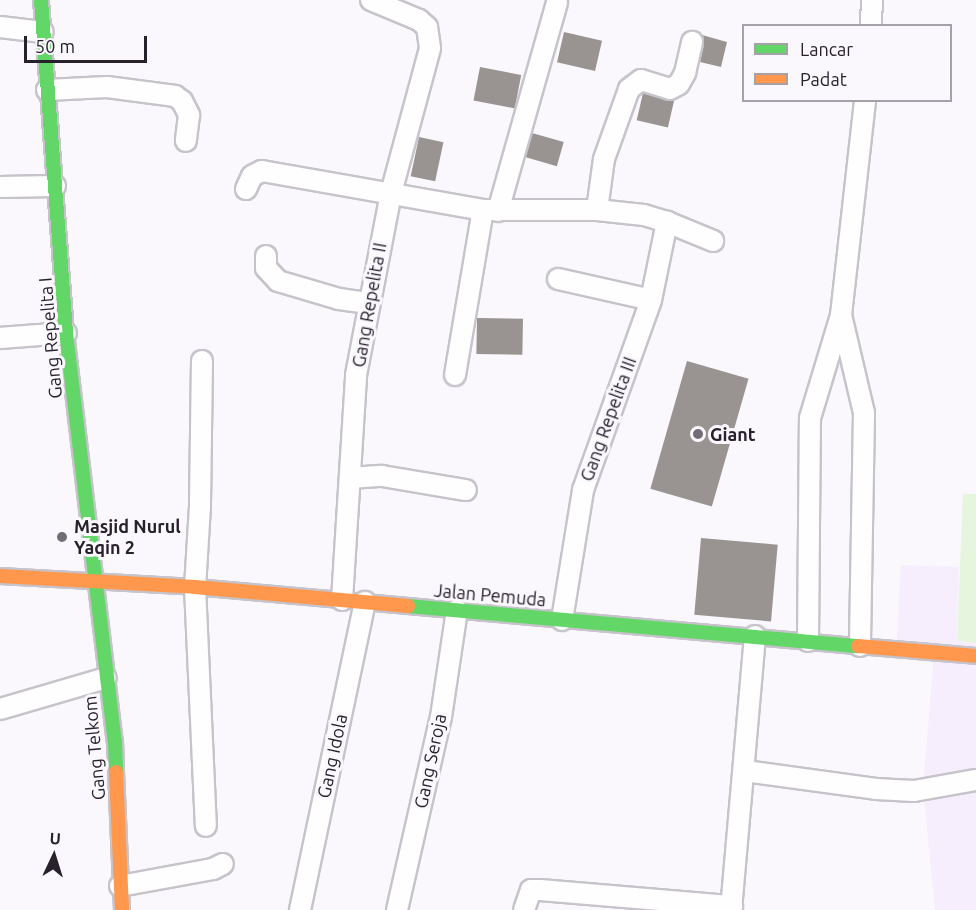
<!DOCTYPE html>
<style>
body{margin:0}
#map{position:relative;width:976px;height:910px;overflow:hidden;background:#faf8fc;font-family:Ubuntu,sans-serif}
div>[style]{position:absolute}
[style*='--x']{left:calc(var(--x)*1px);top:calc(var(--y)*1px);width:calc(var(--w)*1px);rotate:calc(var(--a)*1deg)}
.built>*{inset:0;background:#f6eefd}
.green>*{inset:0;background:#e5f5de}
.building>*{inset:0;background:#999491;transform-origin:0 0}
.roads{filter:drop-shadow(2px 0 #c7c3cb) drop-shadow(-2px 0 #c7c3cb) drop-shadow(0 2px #c7c3cb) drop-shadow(0 -2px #c7c3cb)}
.street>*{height:20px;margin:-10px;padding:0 10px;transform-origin:10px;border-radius:10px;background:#fefeff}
.fast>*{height:14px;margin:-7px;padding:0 7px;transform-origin:7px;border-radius:7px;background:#63d668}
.slow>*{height:14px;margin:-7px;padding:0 7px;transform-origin:7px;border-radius:7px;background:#ff974d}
.dots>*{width:16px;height:16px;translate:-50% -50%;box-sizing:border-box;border:3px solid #faf7fd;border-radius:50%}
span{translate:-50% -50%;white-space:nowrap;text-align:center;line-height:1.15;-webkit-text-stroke:6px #faf7fd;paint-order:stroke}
.street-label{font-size:18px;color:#27212c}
.poi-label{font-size:18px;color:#27212c;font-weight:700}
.left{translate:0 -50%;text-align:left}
.legend{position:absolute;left:742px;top:24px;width:210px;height:78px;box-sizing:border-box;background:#faf7fd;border:2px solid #a6a1a9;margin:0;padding:8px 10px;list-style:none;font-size:18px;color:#27212c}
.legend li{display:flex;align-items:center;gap:12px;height:30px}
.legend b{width:30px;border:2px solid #a6a1a9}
.north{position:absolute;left:24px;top:826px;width:60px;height:60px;-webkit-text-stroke:4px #faf7fd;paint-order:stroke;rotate:4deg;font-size:16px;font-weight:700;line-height:24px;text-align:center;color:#27212c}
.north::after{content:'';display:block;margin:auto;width:21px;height:27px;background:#27212c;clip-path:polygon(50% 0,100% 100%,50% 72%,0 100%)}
.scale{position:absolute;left:24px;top:36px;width:123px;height:27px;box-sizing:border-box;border:3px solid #27212c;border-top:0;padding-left:8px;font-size:18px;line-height:21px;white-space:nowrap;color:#27212c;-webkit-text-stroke:4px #faf7fd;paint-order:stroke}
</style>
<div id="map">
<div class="built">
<i style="clip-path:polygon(901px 565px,959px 567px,957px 641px,976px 643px,976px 910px,935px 910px,923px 787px,934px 655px,896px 651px)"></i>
</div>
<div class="green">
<i style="clip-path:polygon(963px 494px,976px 494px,976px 643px,957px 641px)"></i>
</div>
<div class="building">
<i style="left:564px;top:32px;width:39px;height:31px;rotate:13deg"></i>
<i style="clip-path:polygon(702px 35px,727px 42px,721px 67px,700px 62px,704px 44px)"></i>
<i style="left:480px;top:67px;width:42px;height:34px;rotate:11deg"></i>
<i style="left:643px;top:93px;width:32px;height:28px;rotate:13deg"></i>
<i style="left:532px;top:133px;width:33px;height:25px;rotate:16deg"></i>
<i style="left:419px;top:137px;width:25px;height:40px;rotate:12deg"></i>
<i style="left:477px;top:318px;width:46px;height:36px;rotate:1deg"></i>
<i style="left:687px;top:361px;width:64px;height:133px;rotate:16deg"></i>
<i style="left:701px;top:538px;width:77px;height:77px;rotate:5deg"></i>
</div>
<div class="roads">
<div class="street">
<i style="--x:871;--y:26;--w:26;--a:-88"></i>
<i style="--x:0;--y:27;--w:43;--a:6.6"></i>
<i style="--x:47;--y:90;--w:60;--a:-2.9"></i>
<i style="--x:107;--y:87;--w:69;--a:7.5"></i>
<i style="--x:175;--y:96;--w:9;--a:36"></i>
<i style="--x:182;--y:101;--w:16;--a:63"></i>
<i style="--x:189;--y:115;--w:26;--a:97"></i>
<i style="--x:0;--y:187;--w:55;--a:-1"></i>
<i style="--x:246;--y:189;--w:14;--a:-65"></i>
<i style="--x:252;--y:176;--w:11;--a:-27"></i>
<i style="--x:262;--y:171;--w:224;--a:10"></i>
<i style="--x:483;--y:210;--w:114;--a:0"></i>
<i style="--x:597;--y:210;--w:47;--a:6.1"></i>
<i style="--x:644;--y:215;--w:24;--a:17"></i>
<i style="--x:667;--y:222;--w:50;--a:22.4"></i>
<i style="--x:597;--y:210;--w:51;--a:-82.2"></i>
<i style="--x:604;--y:159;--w:74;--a:-70.3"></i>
<i style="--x:629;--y:89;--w:15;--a:-37"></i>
<i style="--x:641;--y:80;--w:30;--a:17"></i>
<i style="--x:670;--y:89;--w:10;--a:-29"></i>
<i style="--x:679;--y:84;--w:13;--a:-61"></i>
<i style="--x:685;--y:73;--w:32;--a:-77"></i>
<i style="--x:498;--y:211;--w:217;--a:-74.2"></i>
<i style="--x:266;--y:256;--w:12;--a:90"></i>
<i style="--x:266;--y:268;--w:18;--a:47"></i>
<i style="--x:278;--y:281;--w:64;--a:16.4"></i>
<i style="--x:339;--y:299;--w:30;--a:8"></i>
<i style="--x:558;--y:279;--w:95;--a:12.7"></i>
<i style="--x:841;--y:315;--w:101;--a:76.8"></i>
<i style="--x:864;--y:413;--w:233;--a:91"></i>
<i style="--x:0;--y:338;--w:66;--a:-4.3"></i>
<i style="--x:202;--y:361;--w:145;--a:90.8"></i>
<i style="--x:200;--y:506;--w:81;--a:93.5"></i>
<i style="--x:195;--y:587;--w:239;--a:87.4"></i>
<i style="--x:455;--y:375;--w:167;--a:-80.4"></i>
<i style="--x:350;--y:478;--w:32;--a:-4"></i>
<i style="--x:382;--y:476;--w:85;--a:9.5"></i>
<i style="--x:342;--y:600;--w:225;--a:-86.4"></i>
<i style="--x:356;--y:375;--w:185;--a:-79.1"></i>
<i style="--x:391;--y:193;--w:150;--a:-74.9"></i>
<i style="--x:430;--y:48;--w:21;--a:-98"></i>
<i style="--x:427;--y:27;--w:11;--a:-139"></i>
<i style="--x:419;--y:20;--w:52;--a:-157.4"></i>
<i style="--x:562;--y:620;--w:132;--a:-80.8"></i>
<i style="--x:583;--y:490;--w:202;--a:-70.3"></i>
<i style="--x:651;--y:300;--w:80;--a:-78.4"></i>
<i style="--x:808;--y:641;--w:223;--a:-89.5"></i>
<i style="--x:810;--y:418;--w:108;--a:-73.2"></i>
<i style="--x:841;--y:315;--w:216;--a:-83.6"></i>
<i style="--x:0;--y:709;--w:110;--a:-16.3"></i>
<i style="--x:745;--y:771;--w:132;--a:7.8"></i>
<i style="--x:876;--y:789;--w:38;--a:3"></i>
<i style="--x:914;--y:791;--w:63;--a:-10.1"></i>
<i style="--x:120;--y:886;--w:95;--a:-10.4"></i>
<i style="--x:213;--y:869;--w:11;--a:-27"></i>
<i style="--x:300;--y:910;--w:315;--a:-78.1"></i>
<i style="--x:397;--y:910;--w:198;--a:-77.2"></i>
<i style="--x:441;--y:717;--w:108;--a:-81.5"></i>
<i style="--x:524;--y:910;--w:21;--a:-71"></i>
<i style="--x:531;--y:890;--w:9;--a:0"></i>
<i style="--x:540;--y:890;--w:193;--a:4.8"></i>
<i style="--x:731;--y:910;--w:275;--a:-85"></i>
</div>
<div class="fast">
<i style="--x:41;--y:0;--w:334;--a:85.7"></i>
<i style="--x:66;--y:333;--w:411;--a:83.2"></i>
<i style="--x:115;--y:741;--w:31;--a:88"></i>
<i style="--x:408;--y:606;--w:452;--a:5.1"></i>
</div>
<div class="slow">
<i style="--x:0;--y:576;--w:195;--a:3.2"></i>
<i style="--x:195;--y:587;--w:214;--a:5.1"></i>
<i style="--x:858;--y:646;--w:118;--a:4.8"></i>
<i style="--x:116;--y:772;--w:138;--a:87.5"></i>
</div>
</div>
<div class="dots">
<i style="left:698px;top:434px;background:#716c75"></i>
<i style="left:62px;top:537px;background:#716c75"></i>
</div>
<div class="street-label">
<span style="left:369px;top:305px;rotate:-80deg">Gang Repelita II</span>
<span style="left:50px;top:338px;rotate:-95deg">Gang Repelita I</span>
<span style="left:608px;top:419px;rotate:-70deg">Gang Repelita III</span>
<span style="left:490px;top:595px;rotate:5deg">Jalan Pemuda</span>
<span style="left:94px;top:748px;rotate:-95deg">Gang Telkom</span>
<span style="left:332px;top:756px;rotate:-78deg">Gang Idola</span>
<span style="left:430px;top:761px;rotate:-78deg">Gang Seroja</span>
</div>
<div class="poi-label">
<span class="left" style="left:710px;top:434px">Giant</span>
<span class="left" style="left:74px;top:537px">Masjid Nurul<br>Yaqin 2</span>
</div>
<ul class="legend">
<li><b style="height:8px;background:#63d668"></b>Lancar</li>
<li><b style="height:8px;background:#ff974d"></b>Padat</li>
</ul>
<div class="north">U</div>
<div class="scale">50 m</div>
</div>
